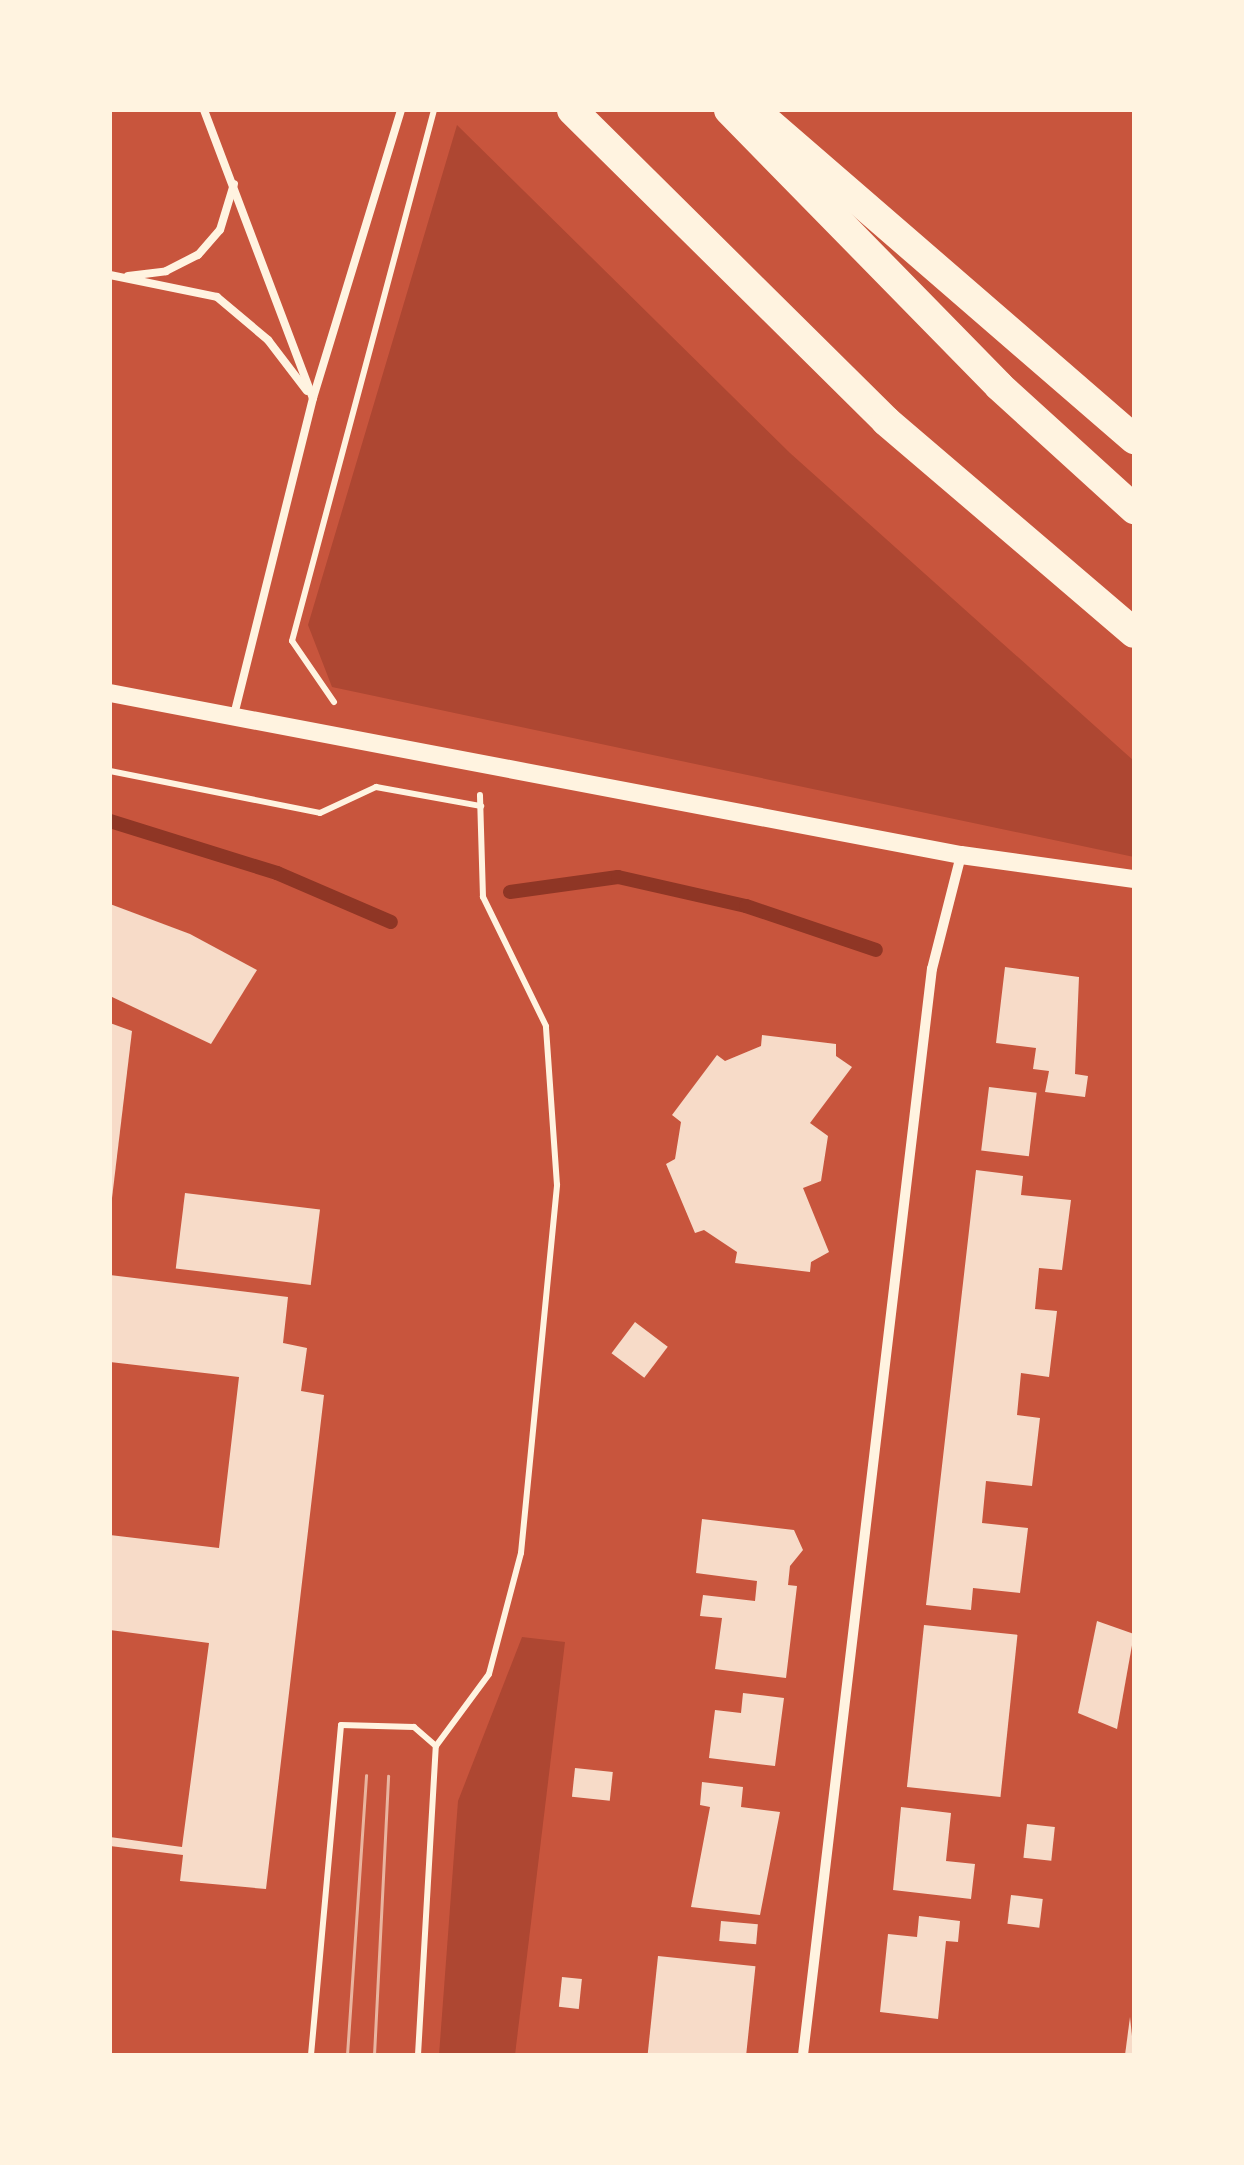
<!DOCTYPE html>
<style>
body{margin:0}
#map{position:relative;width:1244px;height:2165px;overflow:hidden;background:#c8553d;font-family:"IBM Plex Sans",sans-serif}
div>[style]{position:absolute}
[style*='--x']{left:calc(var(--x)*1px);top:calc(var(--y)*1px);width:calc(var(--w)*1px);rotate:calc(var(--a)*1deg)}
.green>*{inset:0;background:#ae4732}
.stream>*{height:14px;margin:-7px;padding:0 7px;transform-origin:7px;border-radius:7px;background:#8f3625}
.building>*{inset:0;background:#f7dbc8;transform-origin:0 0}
.path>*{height:6px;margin:-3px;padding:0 3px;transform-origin:3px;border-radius:3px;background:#fff3e0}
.service>*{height:8px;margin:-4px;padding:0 4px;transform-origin:4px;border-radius:4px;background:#fff3e0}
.minor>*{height:10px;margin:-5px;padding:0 5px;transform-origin:5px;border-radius:5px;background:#fff3e0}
.tertiary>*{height:18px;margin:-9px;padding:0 9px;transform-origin:9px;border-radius:9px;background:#fff3e0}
.motorway>*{height:30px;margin:-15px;padding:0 15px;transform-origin:15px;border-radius:15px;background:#fff3e0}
.tram>*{height:2.5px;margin:-1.25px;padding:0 1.25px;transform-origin:1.25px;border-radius:1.25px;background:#e9b49f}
span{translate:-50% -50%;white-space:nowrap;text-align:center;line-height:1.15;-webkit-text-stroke:10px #fff3e0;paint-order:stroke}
.frame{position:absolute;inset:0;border:112px solid #fff3e0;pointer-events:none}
</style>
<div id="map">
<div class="green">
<i style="clip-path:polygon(457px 125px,790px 453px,1134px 761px,1134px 857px,332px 687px,308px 625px)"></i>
<i style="clip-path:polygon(522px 1637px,565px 1642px,515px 2055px,439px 2055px,458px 1801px)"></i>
</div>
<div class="stream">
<i style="--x:110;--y:821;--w:175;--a:17.3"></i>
<i style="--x:277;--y:873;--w:124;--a:23.3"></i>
<i style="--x:510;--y:892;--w:109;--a:-7.9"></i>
<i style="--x:618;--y:877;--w:131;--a:12.8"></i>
<i style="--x:746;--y:906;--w:137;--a:18.7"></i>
</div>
<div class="building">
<i style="clip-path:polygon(110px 904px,190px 934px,257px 970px,211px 1044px,110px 996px)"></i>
<i style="clip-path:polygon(1005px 967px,1079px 977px,1075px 1074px,1088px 1076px,1085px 1097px,1045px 1092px,1049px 1071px,1033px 1069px,1036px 1048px,996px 1043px)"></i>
<i style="clip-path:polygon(110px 1023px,132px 1031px,112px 1198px,110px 1198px)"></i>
<i style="clip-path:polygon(762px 1035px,836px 1044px,836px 1056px,852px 1067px,810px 1123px,828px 1136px,821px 1181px,803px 1188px,829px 1252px,811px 1262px,810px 1272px,735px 1263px,737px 1252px,704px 1230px,695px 1233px,666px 1164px,675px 1159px,681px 1122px,672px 1115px,717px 1055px,725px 1061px,761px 1046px)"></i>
<i style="left:989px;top:1087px;width:48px;height:64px;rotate:7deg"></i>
<i style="clip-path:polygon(976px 1170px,1023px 1176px,1021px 1195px,1071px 1200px,1062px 1270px,1039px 1268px,1035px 1309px,1057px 1311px,1049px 1377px,1021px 1373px,1017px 1415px,1040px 1418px,1032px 1486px,986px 1481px,982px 1523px,1028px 1528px,1020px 1593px,973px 1588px,971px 1610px,926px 1605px)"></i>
<i style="left:185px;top:1193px;width:136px;height:76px;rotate:7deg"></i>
<i style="clip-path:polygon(110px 1275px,288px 1297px,283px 1343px,307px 1348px,301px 1391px,324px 1395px,266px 1889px,180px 1881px,183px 1855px,110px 1846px,110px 1837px,182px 1847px,209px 1643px,110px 1630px,110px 1535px,219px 1548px,239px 1377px,110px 1362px)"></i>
<i style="left:635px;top:1322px;width:41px;height:39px;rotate:37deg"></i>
<i style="clip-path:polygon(702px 1519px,794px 1530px,803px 1550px,790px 1566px,788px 1585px,797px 1586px,786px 1678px,715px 1669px,722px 1618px,700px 1616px,703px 1595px,755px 1601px,757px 1581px,696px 1573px)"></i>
<i style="clip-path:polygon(1097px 1621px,1134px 1634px,1117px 1729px,1078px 1713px)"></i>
<i style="left:924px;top:1625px;width:94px;height:163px;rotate:6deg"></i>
<i style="clip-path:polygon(743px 1693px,784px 1698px,775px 1766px,709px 1758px,715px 1710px,741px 1713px)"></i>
<i style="left:575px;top:1768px;width:38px;height:29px;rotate:6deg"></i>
<i style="clip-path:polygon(702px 1782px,743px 1787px,741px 1807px,780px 1812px,760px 1915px,691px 1907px,710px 1807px,700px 1805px)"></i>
<i style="clip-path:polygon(901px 1807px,951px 1813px,946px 1861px,975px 1864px,971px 1899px,893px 1890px)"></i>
<i style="left:1027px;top:1824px;width:28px;height:34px;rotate:6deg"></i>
<i style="left:1011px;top:1895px;width:32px;height:29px;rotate:7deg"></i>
<i style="clip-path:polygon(919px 1916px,960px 1921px,958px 1942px,946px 1941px,938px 2019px,880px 2012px,888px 1934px,917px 1937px)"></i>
<i style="left:721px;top:1921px;width:37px;height:20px;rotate:5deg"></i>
<i style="left:658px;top:1956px;width:98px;height:100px;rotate:6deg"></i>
<i style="left:562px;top:1977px;width:20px;height:30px;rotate:6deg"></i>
<i style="clip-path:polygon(1130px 2017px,1134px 2055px,1125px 2055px)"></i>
</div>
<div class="path">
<i style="--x:334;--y:702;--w:74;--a:-124.5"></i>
<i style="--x:292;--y:641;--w:550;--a:-75.03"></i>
<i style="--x:110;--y:771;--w:214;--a:11.3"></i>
<i style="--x:320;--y:813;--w:62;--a:-24.9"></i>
<i style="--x:376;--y:787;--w:107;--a:10.3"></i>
<i style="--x:311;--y:2055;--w:331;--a:-84.8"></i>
<i style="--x:341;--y:1725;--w:73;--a:1.6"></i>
<i style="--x:414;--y:1727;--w:29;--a:41"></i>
<i style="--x:418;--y:2055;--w:310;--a:-86.7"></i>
<i style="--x:436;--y:1746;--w:89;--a:-53.6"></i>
<i style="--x:489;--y:1674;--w:125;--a:-75.2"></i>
<i style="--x:521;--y:1553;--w:370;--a:-84.4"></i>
<i style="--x:557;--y:1185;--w:159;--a:-94"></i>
<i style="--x:546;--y:1026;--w:144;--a:-116"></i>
<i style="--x:483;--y:897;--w:102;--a:-91.7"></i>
</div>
<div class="service">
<i style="--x:204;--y:110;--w:308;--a:69.3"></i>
<i style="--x:110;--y:275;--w:109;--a:11.6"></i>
<i style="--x:217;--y:297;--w:67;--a:40.1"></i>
<i style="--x:268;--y:340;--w:64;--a:52.6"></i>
<i style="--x:128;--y:276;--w:38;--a:-7"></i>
<i style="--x:166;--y:271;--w:36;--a:-27"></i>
<i style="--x:198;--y:255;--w:33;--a:-49"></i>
<i style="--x:220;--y:230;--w:48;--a:-73.1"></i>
<i style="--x:234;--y:715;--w:327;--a:-76"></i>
<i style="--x:313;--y:398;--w:301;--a:-73"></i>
</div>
<div class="minor">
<i style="--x:803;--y:2055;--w:1094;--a:-83.23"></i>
<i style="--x:932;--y:969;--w:118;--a:-75.7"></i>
</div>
<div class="tertiary">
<i style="--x:110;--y:693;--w:866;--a:10.78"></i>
<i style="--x:961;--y:855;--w:175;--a:7.9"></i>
</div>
<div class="motorway">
<i style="--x:572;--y:110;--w:442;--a:44.7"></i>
<i style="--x:886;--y:421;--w:326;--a:40.5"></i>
<i style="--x:729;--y:110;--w:386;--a:45.6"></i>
<i style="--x:999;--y:386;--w:183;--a:42.3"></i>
<i style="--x:754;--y:110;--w:503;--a:40.89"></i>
</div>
<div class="tram">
<i style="--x:347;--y:2055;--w:280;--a:-86.1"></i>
<i style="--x:374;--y:2055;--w:279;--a:-87.1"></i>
</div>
<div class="frame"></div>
</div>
